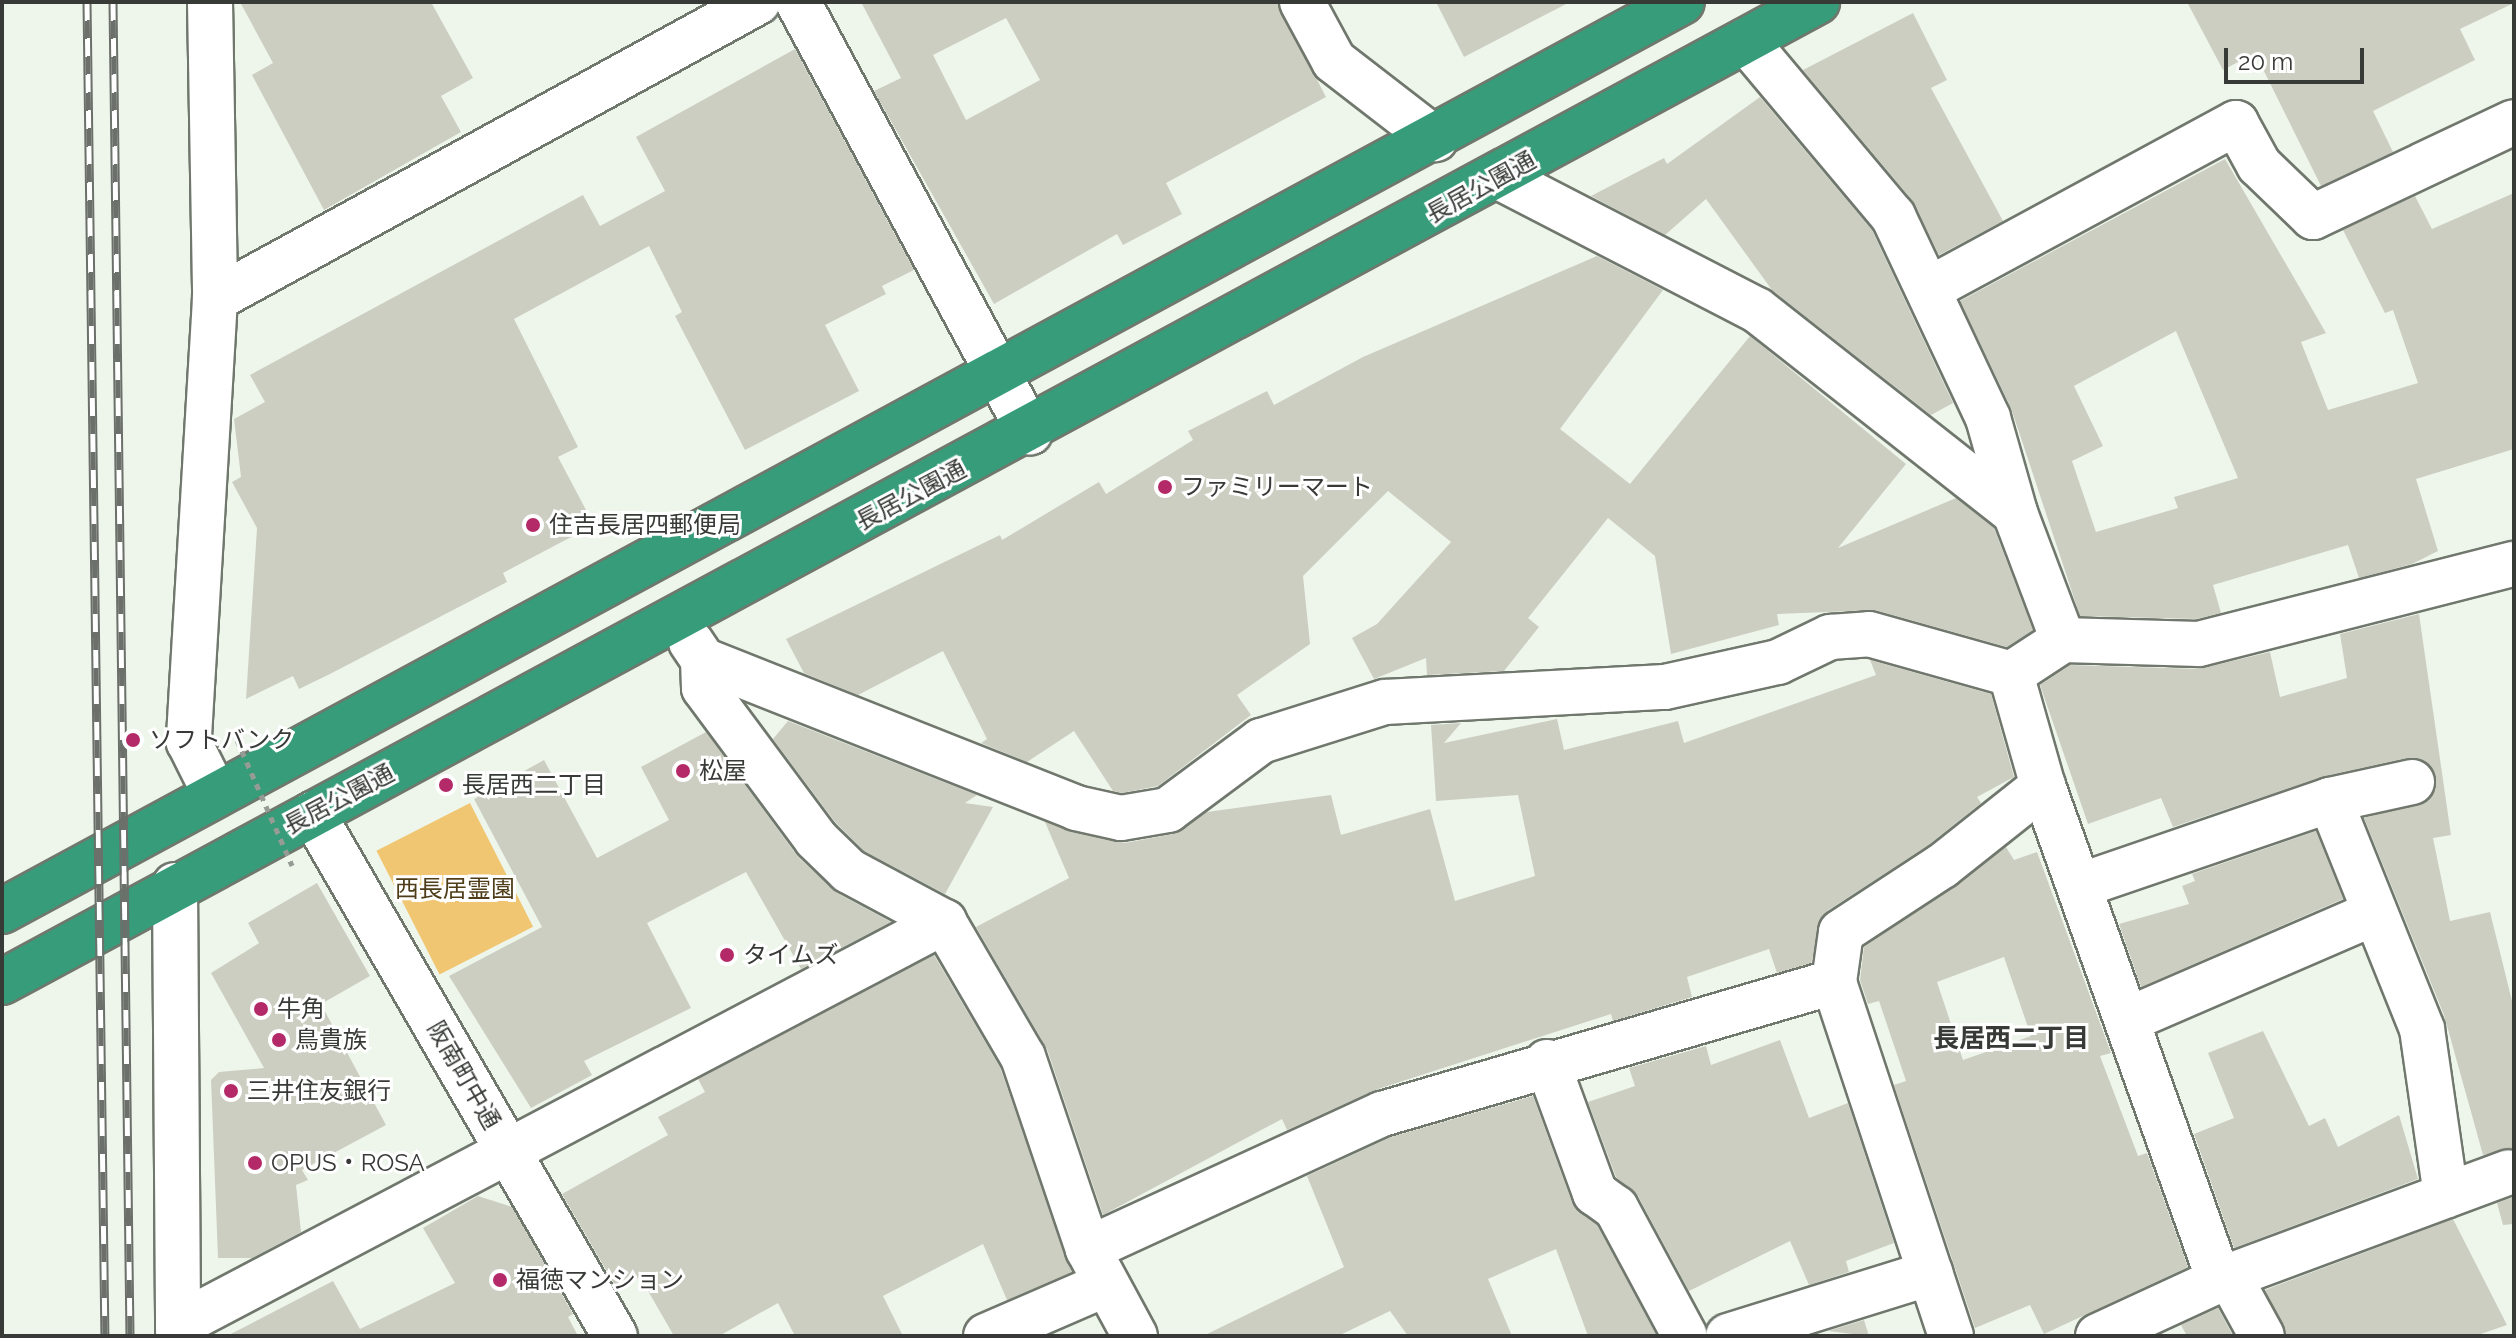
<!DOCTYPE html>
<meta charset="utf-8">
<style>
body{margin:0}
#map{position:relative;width:2516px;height:1338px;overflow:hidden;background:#eef6ec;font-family:Raleway,"Noto Sans JP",sans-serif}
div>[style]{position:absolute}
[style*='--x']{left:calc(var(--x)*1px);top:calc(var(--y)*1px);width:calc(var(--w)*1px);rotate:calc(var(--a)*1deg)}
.green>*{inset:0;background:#f1c672;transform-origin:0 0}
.building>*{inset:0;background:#cdcec2}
.roads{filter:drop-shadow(2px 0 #70776d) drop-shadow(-2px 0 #70776d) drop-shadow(0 2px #70776d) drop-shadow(0 -2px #70776d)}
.minor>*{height:44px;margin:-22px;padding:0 22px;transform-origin:22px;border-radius:22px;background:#fff}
.highway>*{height:44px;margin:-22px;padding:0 22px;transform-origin:22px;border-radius:22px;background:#379c7a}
.rail>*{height:9px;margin-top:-4.5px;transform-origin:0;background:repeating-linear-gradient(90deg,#fff 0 18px,#6c706b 0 36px);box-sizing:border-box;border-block:2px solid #6c706b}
.path-bridge>*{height:5px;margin-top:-2.5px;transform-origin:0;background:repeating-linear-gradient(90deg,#969c95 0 6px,transparent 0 12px)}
.dots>*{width:22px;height:22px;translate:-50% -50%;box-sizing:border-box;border:4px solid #fff;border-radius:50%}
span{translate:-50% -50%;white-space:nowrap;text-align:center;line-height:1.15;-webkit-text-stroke:6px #fff;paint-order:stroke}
.street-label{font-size:24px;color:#373a36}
.poi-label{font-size:24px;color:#373a36}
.left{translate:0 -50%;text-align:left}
.park-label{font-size:24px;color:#4f3d19}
.neighbourhood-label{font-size:26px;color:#373a36;font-weight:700}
.frame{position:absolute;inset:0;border:4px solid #373a36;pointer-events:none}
.scale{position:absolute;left:2224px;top:48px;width:140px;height:36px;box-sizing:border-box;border:4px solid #373a36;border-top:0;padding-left:10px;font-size:24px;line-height:28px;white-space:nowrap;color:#373a36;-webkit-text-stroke:6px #fff;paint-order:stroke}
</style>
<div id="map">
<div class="green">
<i style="left:470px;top:803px;width:139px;height:105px;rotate:63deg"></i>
</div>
<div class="building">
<i style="clip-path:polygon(240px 2px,431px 2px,473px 78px,441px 96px,461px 132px,324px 210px,252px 75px,273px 63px)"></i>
<i style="clip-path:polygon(evenodd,861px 2px,1277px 2px,1326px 97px,1166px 183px,1182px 214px,1123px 245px,1117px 234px,994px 304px,874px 91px,901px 78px,861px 2px,1006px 18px,1040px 80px,966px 120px,933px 55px,1006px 18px)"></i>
<i style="clip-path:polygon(1436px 2px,1570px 2px,1464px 57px)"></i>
<i style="clip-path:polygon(2187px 2px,2514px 2px,2514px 3px,2460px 29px,2475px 60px,2373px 111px,2393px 152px,2321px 186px,2255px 53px,2223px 70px)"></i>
<i style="clip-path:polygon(1913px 13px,1947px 80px,1931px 88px,2003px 221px,1939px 255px,1912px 200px,1803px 70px)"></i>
<i style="clip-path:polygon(795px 49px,914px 270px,882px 286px,886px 294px,825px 325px,859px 391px,745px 450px,675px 316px,682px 312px,649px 246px,514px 319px,578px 447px,558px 457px,594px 525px,503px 573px,507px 582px,330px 674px,299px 689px,293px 676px,246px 699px,257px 528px,232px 482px,241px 477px,234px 419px,265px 402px,250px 375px,583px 195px,600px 226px,665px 191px,636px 137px)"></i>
<i style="clip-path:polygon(1760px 97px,1872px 230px,1953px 403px,1931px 415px,1772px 290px,1706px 199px,1665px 235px,1591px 196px,1664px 158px,1667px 164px)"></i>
<i style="clip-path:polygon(evenodd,2225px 159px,2326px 333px,2301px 342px,2328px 410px,2418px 383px,2393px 310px,2385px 313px,2343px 230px,2415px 196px,2432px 229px,2514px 193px,2514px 449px,2416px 479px,2438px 551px,2412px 564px,2359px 578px,2348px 545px,2213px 585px,2221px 613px,2196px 619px,2080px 616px,2011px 408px,1960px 301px,2225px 159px,2176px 331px,2238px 478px,2174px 497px,2178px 508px,2096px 532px,2072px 461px,2103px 446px,2074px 386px,2176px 331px)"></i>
<i style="clip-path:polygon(1597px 256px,1663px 290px,1560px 429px,1630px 484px,1750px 336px,1906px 464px,1838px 548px,1956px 498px,1994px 528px,2033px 630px,2007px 647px,1875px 610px,1777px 614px,1779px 625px,1671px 654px,1655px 556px,1608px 518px,1528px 618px,1539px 627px,1504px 671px,1427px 675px,1426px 658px,1374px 679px,1352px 638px,1377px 624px,1451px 542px,1388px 491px,1303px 576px,1310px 644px,1237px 695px,1251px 715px,1158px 786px,1122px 793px,1113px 791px,1074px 731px,1027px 762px,981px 743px,987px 739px,943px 651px,858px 695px,804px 673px,786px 639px,1000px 535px,1002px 540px,1099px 482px,1106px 494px,1193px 440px,1188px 431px,1267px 391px,1274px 405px,1363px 357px)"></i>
<i style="clip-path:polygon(2419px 614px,2451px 835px,2433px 838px,2450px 921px,2490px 912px,2514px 1009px,2514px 1148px,2483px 1155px,2444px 1015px,2364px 818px,2428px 801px,2436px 789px,2430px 765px,2407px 758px,2325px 776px,2173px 827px,2161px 798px,2088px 824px,2040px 685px,2070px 665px,2199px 669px,2270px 652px,2280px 697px,2347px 678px,2340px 634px)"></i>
<i style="clip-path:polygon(1870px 660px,1991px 694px,2014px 777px,1977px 797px,1981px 803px,1927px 846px,1827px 911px,1811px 963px,1777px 973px,1769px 949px,1687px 977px,1692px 997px,1613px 1021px,1611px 1014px,1375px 1090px,1287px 1130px,1282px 1119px,1103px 1215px,1047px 1049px,976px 927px,1069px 878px,1045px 822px,1125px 843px,1173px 834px,1207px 812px,1331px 795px,1341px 835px,1430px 809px,1455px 901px,1535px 876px,1518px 795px,1436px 801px,1431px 725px,1461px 723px,1444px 743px,1557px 719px,1564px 750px,1678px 721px,1684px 743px,1876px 675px)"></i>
<i style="clip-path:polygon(788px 721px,977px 795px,965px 803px,993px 807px,945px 894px,864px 851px,835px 822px,773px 739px)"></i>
<i style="clip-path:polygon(706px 732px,798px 857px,837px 893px,891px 922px,801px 969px,746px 872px,647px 923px,691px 1008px,584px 1061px,592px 1075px,531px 1108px,449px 976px,542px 927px,474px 799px,544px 760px,597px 858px,669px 820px,641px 767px)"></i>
<i style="clip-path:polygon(2316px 831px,2343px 899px,2141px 987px,2119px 924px,2189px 904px,2182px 886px,2195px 881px,2192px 874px)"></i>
<i style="clip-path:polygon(evenodd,2006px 847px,2014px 860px,2037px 852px,2111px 1053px,2100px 1056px,2138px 1156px,2147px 1153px,2188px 1267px,2044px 1334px,2030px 1305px,1975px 1328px,1894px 1085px,1906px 1081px,1879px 1001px,1868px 1004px,1860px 980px,1864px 947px,2006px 847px,2004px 957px,2031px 1036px,1963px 1060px,1937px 982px,2004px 957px)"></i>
<i style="clip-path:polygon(317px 883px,370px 976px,321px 1004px,386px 1125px,302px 1170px,308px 1180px,296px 1185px,301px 1232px,252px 1258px,218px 1258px,211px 1080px,219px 1072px,264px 1068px,211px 973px,259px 943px,248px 923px)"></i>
<i style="clip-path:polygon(934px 955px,1000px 1067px,1072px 1272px,1007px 1300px,983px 1244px,883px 1296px,903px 1336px,795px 1336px,778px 1303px,719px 1336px,674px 1336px,640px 1277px,617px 1289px,562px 1194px,668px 1135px,658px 1117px,705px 1092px,698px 1079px)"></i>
<i style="clip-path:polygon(2263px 1031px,2309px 1126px,2325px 1118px,2338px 1147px,2399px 1115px,2418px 1179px,2234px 1248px,2194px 1134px,2234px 1118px,2208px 1053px)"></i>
<i style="clip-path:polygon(1780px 1040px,1809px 1118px,1848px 1103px,1894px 1243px,1846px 1261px,1849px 1272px,1809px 1285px,1790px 1241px,1689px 1291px,1638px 1196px,1616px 1177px,1588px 1102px,1635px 1086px,1629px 1068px,1706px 1046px,1711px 1065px)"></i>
<i style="clip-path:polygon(1533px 1096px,1572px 1202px,1597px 1225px,1657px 1336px,1588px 1336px,1556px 1249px,1488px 1279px,1512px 1336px,1408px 1336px,1390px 1311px,1338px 1336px,1203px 1336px,1344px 1267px,1307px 1176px,1391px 1137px)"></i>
<i style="clip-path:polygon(478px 1196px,512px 1207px,573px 1314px,568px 1317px,578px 1336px,227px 1336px,333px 1281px,360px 1329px,455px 1283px,423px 1228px)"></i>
<i style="clip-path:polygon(2514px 1197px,2514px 1224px,2503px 1225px,2497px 1203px)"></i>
<i style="clip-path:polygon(2453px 1219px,2507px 1325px,2475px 1336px,2287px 1336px,2265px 1290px)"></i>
<i style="clip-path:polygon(2218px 1308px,2233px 1336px,2187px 1336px,2181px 1325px)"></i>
<i style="clip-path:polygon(1864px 1320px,1869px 1336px,1828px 1331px)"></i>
</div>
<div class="roads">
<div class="minor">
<i style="--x:210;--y:2;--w:297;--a:89"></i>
<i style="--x:215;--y:299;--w:444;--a:93.4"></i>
<i style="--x:189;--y:742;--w:56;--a:63.4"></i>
<i style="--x:798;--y:2;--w:489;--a:61.7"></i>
<i style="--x:1302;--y:2;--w:67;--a:61.5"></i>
<i style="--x:1334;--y:61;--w:128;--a:37.7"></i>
<i style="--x:1746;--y:41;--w:229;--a:50"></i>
<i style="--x:1893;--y:216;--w:223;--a:64.8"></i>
<i style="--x:1988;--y:418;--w:99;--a:74.1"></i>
<i style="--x:1499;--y:177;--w:290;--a:27.3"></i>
<i style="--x:1757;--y:310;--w:328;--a:38.2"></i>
<i style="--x:2015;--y:513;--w:136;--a:69.3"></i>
<i style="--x:1931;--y:288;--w:347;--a:-28.4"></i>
<i style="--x:2236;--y:123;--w:48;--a:61.3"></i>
<i style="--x:2259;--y:165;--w:75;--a:43.9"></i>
<i style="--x:2313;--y:217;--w:222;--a:-25.3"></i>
<i style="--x:215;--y:299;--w:619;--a:-28.68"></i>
<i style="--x:691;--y:642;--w:22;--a:56"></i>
<i style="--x:703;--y:660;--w:28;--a:88"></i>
<i style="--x:704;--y:688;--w:188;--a:53.4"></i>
<i style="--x:816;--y:839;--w:46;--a:44.1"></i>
<i style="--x:849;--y:871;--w:108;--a:28.2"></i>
<i style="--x:944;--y:922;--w:156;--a:59.7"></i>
<i style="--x:1023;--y:1057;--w:203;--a:71.3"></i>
<i style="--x:703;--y:660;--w:401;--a:21.6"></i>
<i style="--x:1076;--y:808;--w:46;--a:12.5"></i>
<i style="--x:1121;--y:818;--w:48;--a:-9.7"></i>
<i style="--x:1168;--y:810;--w:116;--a:-36.6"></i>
<i style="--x:1261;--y:741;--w:130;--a:-17.5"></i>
<i style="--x:1385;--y:702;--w:280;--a:-3.1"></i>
<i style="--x:1665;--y:687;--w:116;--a:-12.5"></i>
<i style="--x:1778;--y:662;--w:58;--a:-25.7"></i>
<i style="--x:1830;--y:637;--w:39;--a:-4"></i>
<i style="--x:1869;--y:634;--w:148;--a:15.7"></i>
<i style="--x:2011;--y:674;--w:62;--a:-33.2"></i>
<i style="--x:2063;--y:640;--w:136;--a:1.7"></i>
<i style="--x:2199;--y:644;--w:325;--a:-14.3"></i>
<i style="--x:2011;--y:674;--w:116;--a:74.1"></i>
<i style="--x:2043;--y:786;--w:524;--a:70.39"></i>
<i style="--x:2330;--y:800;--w:247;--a:68.1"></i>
<i style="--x:2422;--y:1029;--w:168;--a:81.8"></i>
<i style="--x:313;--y:814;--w:603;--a:59.95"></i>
<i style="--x:175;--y:885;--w:451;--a:89.6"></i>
<i style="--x:2079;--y:886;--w:265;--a:-18.9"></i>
<i style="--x:2330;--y:800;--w:84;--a:-12.4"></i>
<i style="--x:2127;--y:1020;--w:265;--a:-23.4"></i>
<i style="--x:1547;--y:1062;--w:140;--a:69.9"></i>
<i style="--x:1595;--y:1193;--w:26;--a:36"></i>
<i style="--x:1616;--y:1208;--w:145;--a:61.7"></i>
<i style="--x:2229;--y:1276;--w:68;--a:61.2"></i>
<i style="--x:178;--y:1325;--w:866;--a:-27.75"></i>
<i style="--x:986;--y:1336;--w:129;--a:-23.4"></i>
<i style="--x:1135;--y:1336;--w:99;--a:-118.4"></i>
<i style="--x:1088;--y:1249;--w:324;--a:-24.7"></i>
<i style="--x:1382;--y:1114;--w:471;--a:-16.3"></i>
<i style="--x:1728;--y:1336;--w:212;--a:-17.3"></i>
<i style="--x:1951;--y:1336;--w:373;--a:-108.3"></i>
<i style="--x:1834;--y:982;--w:50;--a:-82"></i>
<i style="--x:1841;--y:932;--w:121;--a:-33.2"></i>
<i style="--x:1942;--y:866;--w:129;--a:-38.4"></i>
<i style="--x:2098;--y:1336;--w:133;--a:-24.8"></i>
<i style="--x:2219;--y:1280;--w:309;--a:-20.4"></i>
</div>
<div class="highway">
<i style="--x:2;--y:911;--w:1910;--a:-28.42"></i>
<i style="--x:2;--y:982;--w:2063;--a:-28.37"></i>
</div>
</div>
<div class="rail">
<i style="--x:87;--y:2;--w:1334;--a:89.23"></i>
<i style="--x:113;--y:2;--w:1334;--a:89.27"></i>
</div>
<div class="path-bridge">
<i style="--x:237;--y:740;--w:137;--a:66.3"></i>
</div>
<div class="dots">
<i style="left:1165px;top:487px;background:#b42a68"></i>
<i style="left:533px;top:525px;background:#b42a68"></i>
<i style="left:133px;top:740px;background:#b42a68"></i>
<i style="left:683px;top:771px;background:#b42a68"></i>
<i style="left:446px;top:785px;background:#b42a68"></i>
<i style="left:727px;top:955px;background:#b42a68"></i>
<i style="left:261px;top:1009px;background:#b42a68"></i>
<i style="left:279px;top:1040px;background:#b42a68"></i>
<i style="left:231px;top:1091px;background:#b42a68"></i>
<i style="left:255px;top:1163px;background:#b42a68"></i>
<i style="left:500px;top:1280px;background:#b42a68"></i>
</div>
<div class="street-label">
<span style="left:1481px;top:187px;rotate:-29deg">長居公園通</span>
<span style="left:911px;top:495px;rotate:-28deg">長居公園通</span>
<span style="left:339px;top:799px;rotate:-28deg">長居公園通</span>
<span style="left:464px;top:1075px;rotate:60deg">阪南町中通</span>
</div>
<div class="poi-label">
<span class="left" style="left:1181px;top:487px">ファミリーマート</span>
<span class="left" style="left:549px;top:525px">住吉長居四郵便局</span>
<span class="left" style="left:149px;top:740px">ソフトバンク</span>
<span class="left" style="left:699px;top:771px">松屋</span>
<span class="left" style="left:462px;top:785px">長居西二丁目</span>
<span class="left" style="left:743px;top:955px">タイムズ</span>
<span class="left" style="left:277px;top:1009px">牛角</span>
<span class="left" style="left:295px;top:1040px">鳥貴族</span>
<span class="left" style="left:247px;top:1091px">三井住友銀行</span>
<span class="left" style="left:271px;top:1163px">OPUS・ROSA</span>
<span class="left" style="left:516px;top:1280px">福徳マンション</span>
</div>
<div class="park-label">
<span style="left:455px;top:889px">西長居霊園</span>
</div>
<div class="neighbourhood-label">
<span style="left:2011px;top:1039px">長居西二丁目</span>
</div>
<div class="frame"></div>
<div class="scale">20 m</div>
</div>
